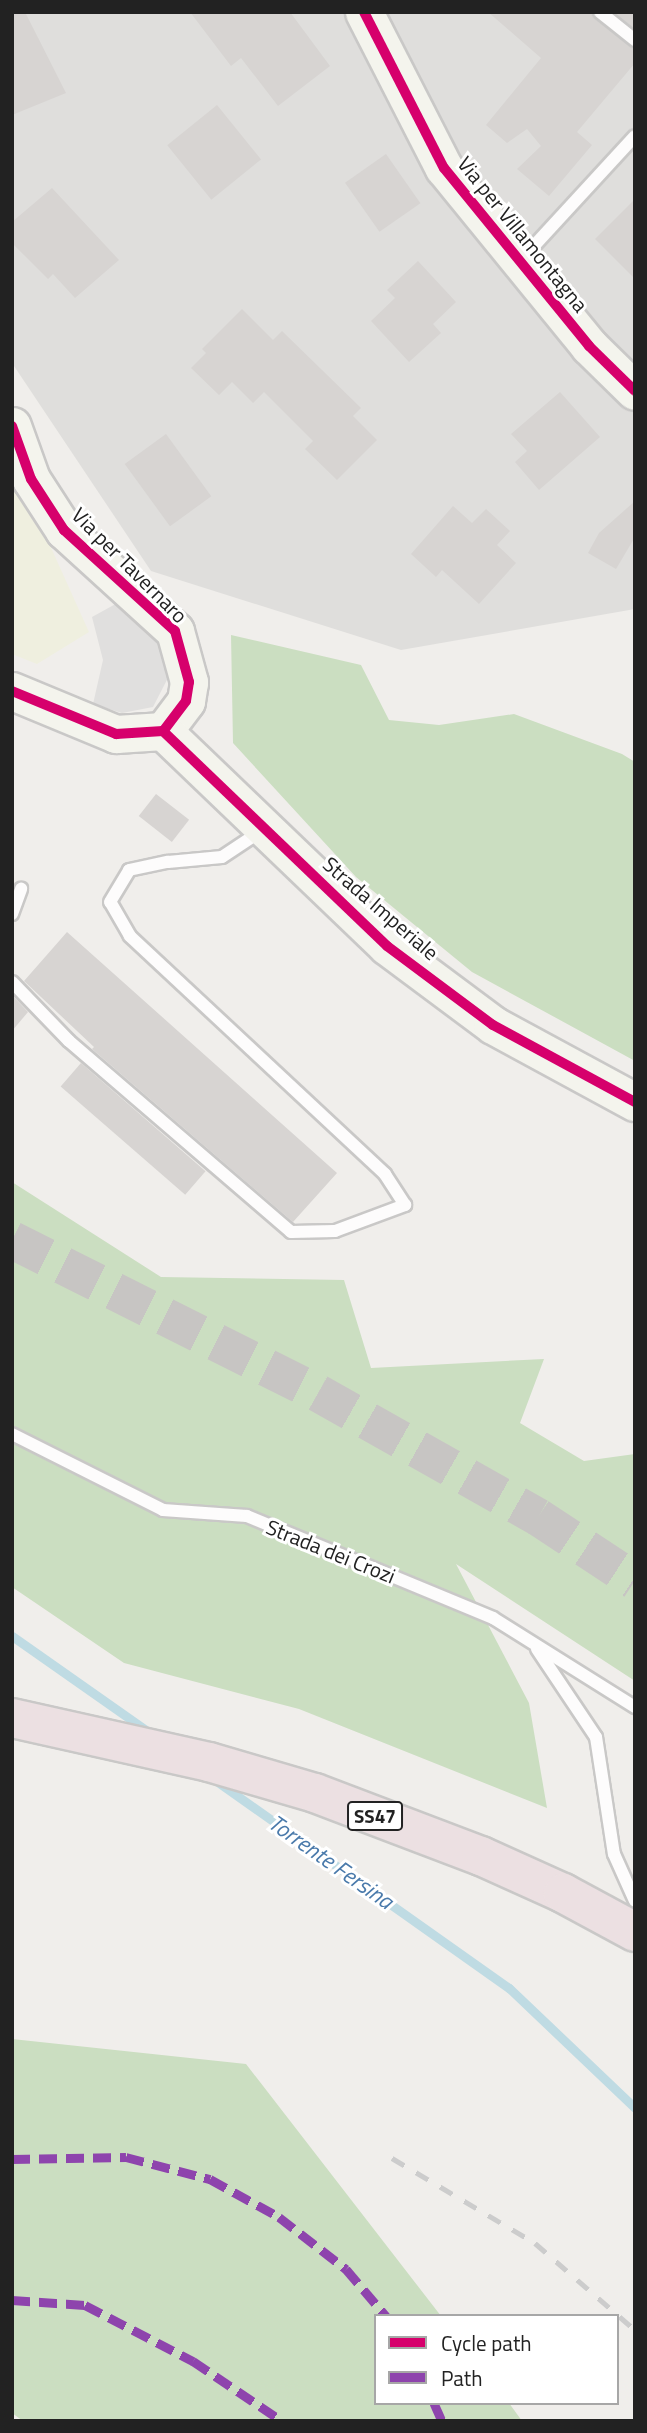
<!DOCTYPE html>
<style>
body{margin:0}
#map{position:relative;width:647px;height:2433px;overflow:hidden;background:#f0eeeb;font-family:"Titillium Web",sans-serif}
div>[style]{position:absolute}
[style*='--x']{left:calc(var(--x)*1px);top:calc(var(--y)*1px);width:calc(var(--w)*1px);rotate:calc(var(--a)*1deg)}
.residential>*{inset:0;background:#dfdedc}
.farmland>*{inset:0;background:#efefdf}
.forest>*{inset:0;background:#cbdec1}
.parking>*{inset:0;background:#e0dfde}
.stream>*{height:9px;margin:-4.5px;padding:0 4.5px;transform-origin:4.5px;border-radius:4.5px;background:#bfdbe3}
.building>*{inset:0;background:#d7d4d2;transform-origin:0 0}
.highway-tunnel>*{height:38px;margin-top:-19px;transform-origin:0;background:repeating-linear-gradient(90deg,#c7c5c3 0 38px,transparent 0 57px)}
.roads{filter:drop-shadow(2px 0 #c9c8c7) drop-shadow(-2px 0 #c9c8c7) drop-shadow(0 2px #c9c8c7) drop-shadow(0 -2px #c9c8c7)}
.lane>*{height:12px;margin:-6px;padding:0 6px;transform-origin:6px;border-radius:6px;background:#fdfcfc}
.secondary>*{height:37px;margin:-18.5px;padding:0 18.5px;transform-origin:18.5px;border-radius:18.5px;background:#f4f4ed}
.highway>*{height:38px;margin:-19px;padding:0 19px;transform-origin:19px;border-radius:19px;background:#ece0e2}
.rail>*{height:5px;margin-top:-2.5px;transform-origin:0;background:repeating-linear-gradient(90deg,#ccc 0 14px,transparent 0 28px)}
.quiet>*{height:9px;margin-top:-4.5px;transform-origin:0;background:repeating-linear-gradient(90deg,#8e44ad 0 18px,transparent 0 27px)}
.cycleway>*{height:10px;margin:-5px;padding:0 5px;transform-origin:5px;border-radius:5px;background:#d6006c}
span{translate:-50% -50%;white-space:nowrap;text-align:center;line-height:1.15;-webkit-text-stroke:6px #fff;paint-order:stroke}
.shield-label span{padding:2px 5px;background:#fff;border:2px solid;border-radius:5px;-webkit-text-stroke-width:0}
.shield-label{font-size:19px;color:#222;font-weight:700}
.street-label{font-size:21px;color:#222}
.water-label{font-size:23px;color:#4a7aab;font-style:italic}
.frame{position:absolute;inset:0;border:14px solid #222;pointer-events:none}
.legend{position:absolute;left:374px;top:2314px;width:245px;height:91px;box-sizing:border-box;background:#fff;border:2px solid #a7a7a7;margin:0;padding:9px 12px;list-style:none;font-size:21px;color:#222}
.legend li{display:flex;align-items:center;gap:14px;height:35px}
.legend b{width:35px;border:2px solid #a7a7a7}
</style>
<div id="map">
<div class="residential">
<i style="clip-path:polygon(12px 12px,635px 12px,635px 609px,401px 650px,151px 571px,12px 363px)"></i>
</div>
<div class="farmland">
<i style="clip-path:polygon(12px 461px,89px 632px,37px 664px,12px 654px)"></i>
</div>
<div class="forest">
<i style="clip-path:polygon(231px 635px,361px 665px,389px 720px,439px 725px,514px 714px,622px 754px,635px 762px,635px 1061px,472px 972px,356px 877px,233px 743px)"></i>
<i style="clip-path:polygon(12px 1182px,161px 1277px,344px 1280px,371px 1368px,544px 1359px,520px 1423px,584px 1461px,635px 1454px,635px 1681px,456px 1564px,529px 1703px,547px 1808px,299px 1709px,124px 1663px,12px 1587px)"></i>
<i style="clip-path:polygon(12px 2039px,246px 2064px,441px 2316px,376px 2316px,376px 2403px,509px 2403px,522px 2421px,23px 2421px,12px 2413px)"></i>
</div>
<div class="parking">
<i style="clip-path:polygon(121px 601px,164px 644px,171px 672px,153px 707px,122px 713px,93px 704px,103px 660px,92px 617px)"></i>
</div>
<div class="stream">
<i style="--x:12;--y:1636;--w:169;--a:35.1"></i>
<i style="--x:215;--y:1780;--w:360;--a:35.3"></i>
<i style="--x:509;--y:1988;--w:174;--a:43.6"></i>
</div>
<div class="building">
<i style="clip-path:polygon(12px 12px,25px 12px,66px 93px,12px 115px)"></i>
<i style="clip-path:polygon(190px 12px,290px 12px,330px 66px,278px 106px,241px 58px,231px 66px)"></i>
<i style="clip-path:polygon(488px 12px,591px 12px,595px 19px,635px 49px,635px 63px,577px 132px,592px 145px,549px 196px,517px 169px,541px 146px,527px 129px,507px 143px,486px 125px,541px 58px)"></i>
<i style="clip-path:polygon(614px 12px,635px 12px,635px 29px)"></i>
<i style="left:217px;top:105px;width:70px;height:64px;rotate:51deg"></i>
<i style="left:386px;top:154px;width:60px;height:50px;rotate:55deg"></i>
<i style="clip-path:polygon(52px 188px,119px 260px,75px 298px,53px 274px,48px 279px,12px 243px,12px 222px)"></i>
<i style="clip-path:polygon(635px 199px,635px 279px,595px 239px)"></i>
<i style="clip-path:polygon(418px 261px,456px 302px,433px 324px,441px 333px,409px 362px,371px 321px,395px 298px,387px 290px)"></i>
<i style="clip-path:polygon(242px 309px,273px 340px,282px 331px,361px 408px,353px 416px,377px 440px,337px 480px,305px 449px,313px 441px,264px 392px,253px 403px,232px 382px,219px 395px,191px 368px,206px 353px,202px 349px)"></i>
<i style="clip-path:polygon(560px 392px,600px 437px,539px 490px,515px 462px,527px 451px,511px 434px)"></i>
<i style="left:166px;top:434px;width:77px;height:51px;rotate:54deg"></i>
<i style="clip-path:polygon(635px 501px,635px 537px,616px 569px,588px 553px,599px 533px)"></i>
<i style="clip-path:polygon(453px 506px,472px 523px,486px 509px,510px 531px,497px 545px,516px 563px,479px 604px,442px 570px,436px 577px,411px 554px)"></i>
<i style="left:156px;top:794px;width:42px;height:28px;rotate:38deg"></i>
<i style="clip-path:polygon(67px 932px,337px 1173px,293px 1222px,92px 1049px,94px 1047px,24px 981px)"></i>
<i style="clip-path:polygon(12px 995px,28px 1012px,12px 1031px)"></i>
<i style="left:81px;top:1063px;width:165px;height:31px;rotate:41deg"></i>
</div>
<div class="highway-tunnel">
<i style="--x:12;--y:1240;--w:342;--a:26.6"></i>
<i style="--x:318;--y:1393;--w:253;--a:29.4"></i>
<i style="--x:538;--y:1517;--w:116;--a:33.4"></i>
</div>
<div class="roads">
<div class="lane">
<i style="--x:600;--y:12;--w:45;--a:38.7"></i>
<i style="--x:521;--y:260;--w:168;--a:-47.4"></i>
<i style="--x:12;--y:914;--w:27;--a:-70"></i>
<i style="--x:12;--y:982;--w:82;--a:46"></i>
<i style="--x:69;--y:1041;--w:293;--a:40.7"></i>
<i style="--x:291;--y:1232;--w:44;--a:-1.3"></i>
<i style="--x:335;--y:1231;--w:75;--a:-20.4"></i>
<i style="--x:405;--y:1205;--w:37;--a:-123"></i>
<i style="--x:385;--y:1174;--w:349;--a:-137"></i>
<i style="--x:130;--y:936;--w:39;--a:-120"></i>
<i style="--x:110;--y:902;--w:37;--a:-59"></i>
<i style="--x:129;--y:870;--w:40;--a:-12"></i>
<i style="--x:168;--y:862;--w:54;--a:-5.3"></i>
<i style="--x:222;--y:857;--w:47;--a:-33.7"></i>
<i style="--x:12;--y:1434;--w:169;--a:26.7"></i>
<i style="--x:163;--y:1510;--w:84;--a:4.1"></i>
<i style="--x:247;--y:1516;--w:266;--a:22.5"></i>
<i style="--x:493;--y:1618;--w:168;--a:32.1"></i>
<i style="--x:537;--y:1649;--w:106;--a:56.2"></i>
<i style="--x:596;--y:1737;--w:118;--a:81.3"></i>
<i style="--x:614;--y:1854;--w:51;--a:65.9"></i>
</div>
<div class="secondary">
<i style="--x:364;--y:12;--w:175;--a:62.9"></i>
<i style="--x:444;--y:168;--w:230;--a:50.8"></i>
<i style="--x:589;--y:346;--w:64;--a:44.4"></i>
<i style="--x:12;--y:426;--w:56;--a:70.3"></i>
<i style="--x:31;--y:479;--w:61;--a:57.1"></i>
<i style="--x:64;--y:530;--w:150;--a:42.3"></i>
<i style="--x:175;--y:631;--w:53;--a:74.6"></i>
<i style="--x:189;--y:682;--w:19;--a:99"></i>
<i style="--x:186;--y:701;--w:38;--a:127"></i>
<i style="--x:12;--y:691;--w:113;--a:22.5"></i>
<i style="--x:116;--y:734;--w:47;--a:-3.7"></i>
<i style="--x:163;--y:731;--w:310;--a:43.8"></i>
<i style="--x:387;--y:946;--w:132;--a:36.7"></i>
<i style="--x:493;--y:1025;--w:162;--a:28.5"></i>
</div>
<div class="highway">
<i style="--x:12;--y:1718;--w:202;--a:12.6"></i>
<i style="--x:209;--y:1762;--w:110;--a:16.3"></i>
<i style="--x:315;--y:1793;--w:178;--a:20.8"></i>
<i style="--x:481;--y:1856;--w:90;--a:24.3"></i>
<i style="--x:563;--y:1893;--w:82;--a:28.4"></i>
</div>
</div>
<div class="rail">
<i style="--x:392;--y:2158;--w:166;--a:30.7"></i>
<i style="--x:535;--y:2243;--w:133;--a:41"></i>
</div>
<div class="quiet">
<i style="--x:12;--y:2159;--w:114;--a:-1"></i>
<i style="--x:126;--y:2157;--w:87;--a:14.7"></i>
<i style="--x:210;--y:2179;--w:79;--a:28.8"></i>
<i style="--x:279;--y:2217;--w:85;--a:37.8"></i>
<i style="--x:346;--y:2269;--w:62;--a:49.6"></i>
<i style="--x:12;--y:2300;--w:73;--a:3.9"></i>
<i style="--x:85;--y:2305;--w:122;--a:27.4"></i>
<i style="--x:193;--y:2361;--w:107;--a:34"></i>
<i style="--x:434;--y:2403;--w:20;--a:66"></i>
</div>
<div class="cycleway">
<i style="--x:364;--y:12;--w:175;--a:62.9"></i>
<i style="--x:444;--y:168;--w:230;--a:50.8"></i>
<i style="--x:589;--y:346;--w:64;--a:44.4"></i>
<i style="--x:12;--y:426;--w:56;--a:70.3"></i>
<i style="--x:31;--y:479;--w:61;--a:57.1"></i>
<i style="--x:64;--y:530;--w:150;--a:42.3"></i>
<i style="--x:175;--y:631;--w:53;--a:74.6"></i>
<i style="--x:189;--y:682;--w:19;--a:99"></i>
<i style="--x:186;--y:701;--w:38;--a:127"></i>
<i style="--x:12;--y:691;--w:113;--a:22.5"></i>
<i style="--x:116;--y:734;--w:47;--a:-3.7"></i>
<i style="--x:163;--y:731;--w:310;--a:43.8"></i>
<i style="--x:387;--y:946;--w:132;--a:36.7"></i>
<i style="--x:493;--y:1025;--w:162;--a:28.5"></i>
</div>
<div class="shield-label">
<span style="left:375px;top:1816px">SS47</span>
</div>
<div class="street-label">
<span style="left:523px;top:234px;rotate:51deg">Via per Villamontagna</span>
<span style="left:130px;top:565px;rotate:45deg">Via per Tavernaro</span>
<span style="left:381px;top:908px;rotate:41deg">Strada Imperiale</span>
<span style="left:331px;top:1551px;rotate:22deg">Strada dei Crozi</span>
</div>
<div class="water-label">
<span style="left:331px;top:1862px;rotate:35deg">Torrente Fersina</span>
</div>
<div class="frame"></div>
<ul class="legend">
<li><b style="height:9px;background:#d6006c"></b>Cycle path</li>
<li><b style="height:9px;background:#8e44ad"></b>Path</li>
</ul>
</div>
